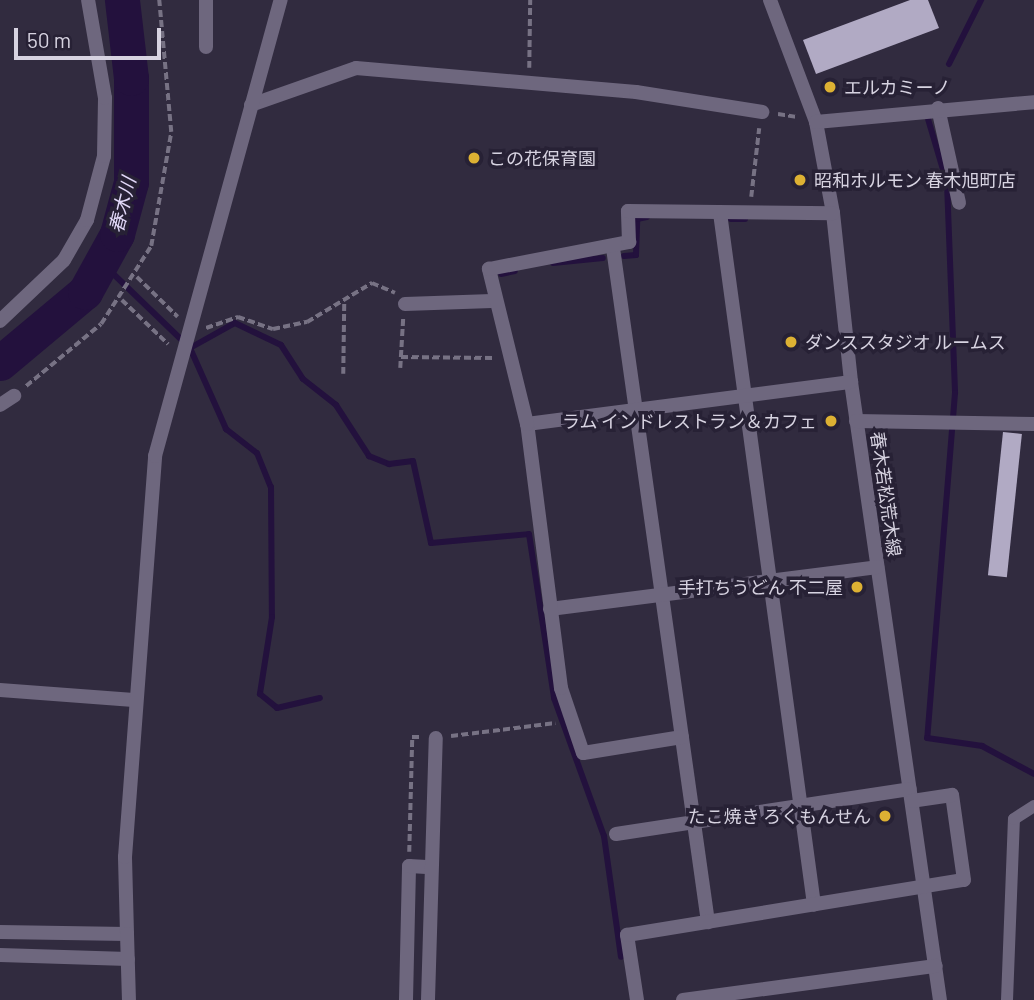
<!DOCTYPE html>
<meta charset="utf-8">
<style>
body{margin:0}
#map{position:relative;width:1034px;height:1000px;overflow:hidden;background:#312b3f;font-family:Barlow,"Noto Sans JP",sans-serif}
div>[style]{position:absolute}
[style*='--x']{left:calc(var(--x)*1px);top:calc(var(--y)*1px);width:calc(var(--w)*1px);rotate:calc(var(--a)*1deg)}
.stream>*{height:6px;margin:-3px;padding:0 3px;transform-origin:3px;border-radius:3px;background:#23113d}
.river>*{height:35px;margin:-17.5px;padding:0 17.5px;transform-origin:17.5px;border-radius:17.5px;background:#23113d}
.building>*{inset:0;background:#b1aac4;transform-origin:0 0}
.path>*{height:3.5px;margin-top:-1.75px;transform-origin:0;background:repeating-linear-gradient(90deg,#777284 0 7px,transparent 0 10.5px)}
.service>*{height:12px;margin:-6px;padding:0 6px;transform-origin:6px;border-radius:6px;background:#6e677e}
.minor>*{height:14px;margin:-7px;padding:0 7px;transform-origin:7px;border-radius:7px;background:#6e677e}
.tertiary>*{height:14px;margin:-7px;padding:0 7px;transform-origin:7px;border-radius:7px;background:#6e677e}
.dots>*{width:19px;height:19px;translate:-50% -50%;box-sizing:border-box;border:4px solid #272135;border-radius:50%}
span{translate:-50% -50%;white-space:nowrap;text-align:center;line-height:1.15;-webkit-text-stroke:7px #272135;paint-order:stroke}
.poi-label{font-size:18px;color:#d7d3e1}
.left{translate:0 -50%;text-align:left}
.right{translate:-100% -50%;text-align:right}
.street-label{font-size:18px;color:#d7d3e1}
.water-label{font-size:19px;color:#e2d9f9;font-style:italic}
.scale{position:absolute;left:14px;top:28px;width:147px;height:32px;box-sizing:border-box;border:4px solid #d7d3e1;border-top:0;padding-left:9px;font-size:21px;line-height:24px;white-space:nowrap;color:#d7d3e1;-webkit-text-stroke:5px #272135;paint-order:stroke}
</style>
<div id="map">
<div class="stream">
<i style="--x:949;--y:64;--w:72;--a:-63.4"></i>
<i style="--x:928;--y:119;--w:67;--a:73.5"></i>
<i style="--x:947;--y:183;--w:210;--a:87.8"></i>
<i style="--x:955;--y:393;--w:346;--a:94.6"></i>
<i style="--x:927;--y:738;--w:56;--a:8.3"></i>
<i style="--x:982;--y:746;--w:59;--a:28.3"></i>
<i style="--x:731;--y:219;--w:14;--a:0"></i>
<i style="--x:624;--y:256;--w:12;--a:-5"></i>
<i style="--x:636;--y:255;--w:36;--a:-88"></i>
<i style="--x:637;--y:219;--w:10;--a:-11"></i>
<i style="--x:102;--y:263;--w:122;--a:44"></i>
<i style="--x:190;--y:348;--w:51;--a:-29.1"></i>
<i style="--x:235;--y:323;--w:51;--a:25.6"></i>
<i style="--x:281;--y:345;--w:40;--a:57.1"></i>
<i style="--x:303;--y:379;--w:42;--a:38.2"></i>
<i style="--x:336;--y:405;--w:61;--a:57.1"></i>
<i style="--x:369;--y:456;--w:22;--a:22"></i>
<i style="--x:389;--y:464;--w:24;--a:-7"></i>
<i style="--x:413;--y:461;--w:84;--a:77.6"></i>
<i style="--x:431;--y:543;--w:98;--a:-5.2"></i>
<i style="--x:529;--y:534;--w:166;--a:81.3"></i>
<i style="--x:554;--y:698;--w:147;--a:70.1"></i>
<i style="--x:604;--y:836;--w:122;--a:82"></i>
<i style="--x:553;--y:263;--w:50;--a:-5.7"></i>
<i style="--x:501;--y:274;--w:14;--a:-12"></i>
<i style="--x:190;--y:348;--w:89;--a:66"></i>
<i style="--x:226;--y:429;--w:39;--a:38"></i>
<i style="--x:257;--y:453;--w:37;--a:68"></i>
<i style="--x:271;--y:487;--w:130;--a:89.6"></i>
<i style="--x:272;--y:617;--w:78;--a:98.9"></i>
<i style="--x:260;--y:694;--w:22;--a:39"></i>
<i style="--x:277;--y:708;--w:44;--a:-13.1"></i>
</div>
<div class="river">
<i style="--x:0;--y:363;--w:111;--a:-39.9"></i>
<i style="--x:85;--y:292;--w:66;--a:-61.1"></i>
<i style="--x:117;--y:234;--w:54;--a:-74.9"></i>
<i style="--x:131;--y:182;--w:104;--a:-90"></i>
<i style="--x:131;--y:78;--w:79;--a:-96.6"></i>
</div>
<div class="building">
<i style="clip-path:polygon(910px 0,928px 0,939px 28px,816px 74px,803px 40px)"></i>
<i style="left:1003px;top:432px;width:19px;height:144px;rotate:6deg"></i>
</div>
<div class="path">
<i style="--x:529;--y:68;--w:68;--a:-89.2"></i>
<i style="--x:778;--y:114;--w:20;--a:9"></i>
<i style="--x:751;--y:197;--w:69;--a:-83.4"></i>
<i style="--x:137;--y:277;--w:57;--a:44.3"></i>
<i style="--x:122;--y:300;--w:64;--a:43.7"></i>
<i style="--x:206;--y:328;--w:34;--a:-19"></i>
<i style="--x:238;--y:317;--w:37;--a:19"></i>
<i style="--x:273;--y:329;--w:35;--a:-12"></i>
<i style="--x:307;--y:322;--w:76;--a:-31"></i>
<i style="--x:372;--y:283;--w:25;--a:23"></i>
<i style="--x:401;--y:357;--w:92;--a:0.6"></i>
<i style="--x:400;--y:368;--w:50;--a:-86.6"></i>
<i style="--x:343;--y:374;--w:70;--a:-89.2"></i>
<i style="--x:26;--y:386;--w:97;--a:-39.6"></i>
<i style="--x:101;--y:324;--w:93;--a:-57.3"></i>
<i style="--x:151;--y:246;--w:116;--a:-80"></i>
<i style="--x:171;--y:132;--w:133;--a:-95.2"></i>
<i style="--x:451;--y:736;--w:105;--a:-7.1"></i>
<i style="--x:409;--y:852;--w:115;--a:-88.5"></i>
<i style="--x:412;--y:737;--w:7;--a:0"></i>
</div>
<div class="service">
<i style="--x:1007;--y:1000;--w:181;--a:-87.8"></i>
<i style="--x:1014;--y:819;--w:24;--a:-33"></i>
</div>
<div class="minor">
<i style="--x:206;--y:0;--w:47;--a:90"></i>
<i style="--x:770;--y:0;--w:130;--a:69.3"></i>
<i style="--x:816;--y:122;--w:93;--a:79.4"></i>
<i style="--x:833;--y:213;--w:170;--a:83.9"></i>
<i style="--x:851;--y:382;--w:624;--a:81.81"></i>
<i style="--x:251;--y:105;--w:111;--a:-19.4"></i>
<i style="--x:356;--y:68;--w:281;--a:4.9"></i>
<i style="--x:636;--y:92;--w:128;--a:9"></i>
<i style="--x:938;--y:108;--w:97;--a:77.5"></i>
<i style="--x:816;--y:122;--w:219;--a:-5.2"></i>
<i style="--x:720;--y:213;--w:698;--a:82.26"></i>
<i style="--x:613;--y:248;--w:681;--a:81.98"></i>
<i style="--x:405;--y:304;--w:87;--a:-2"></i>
<i style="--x:0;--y:321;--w:88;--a:-43.6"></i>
<i style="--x:64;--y:260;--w:46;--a:-60.1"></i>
<i style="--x:87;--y:220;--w:66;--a:-75.1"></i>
<i style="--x:104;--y:156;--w:58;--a:-89"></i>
<i style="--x:105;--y:98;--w:99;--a:-99.8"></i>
<i style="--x:0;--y:405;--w:17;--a:-33"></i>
<i style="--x:856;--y:421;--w:178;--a:1"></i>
<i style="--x:527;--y:424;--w:327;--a:-7.4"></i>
<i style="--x:550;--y:609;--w:330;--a:-7.3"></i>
<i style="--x:0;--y:690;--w:134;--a:4.3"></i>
<i style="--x:682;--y:737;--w:100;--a:170.8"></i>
<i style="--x:583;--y:753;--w:69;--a:-108.7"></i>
<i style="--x:561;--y:688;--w:266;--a:-97.3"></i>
<i style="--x:527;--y:424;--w:160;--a:-103.8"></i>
<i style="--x:489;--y:269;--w:143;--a:-10.9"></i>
<i style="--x:629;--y:242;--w:31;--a:-92"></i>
<i style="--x:628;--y:211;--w:205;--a:0.6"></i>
<i style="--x:616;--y:834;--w:297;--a:-8.7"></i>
<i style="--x:0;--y:932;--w:127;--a:0.9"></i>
<i style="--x:127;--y:934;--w:77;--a:-91.5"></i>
<i style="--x:125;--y:857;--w:402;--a:-85.7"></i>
<i style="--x:155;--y:456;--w:473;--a:-74.6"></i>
<i style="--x:0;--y:955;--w:128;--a:1.8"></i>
<i style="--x:406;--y:1000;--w:134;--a:-88.7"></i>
<i style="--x:409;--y:866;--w:22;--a:3"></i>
<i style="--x:428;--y:1000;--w:262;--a:-88.3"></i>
<i style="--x:637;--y:1000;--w:66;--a:-98.7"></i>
<i style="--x:627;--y:935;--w:341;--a:-9.3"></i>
<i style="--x:964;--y:880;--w:86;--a:-98"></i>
<i style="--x:952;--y:795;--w:40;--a:171.5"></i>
<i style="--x:683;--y:1000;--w:255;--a:-7.7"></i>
</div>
<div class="tertiary">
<i style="--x:127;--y:934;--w:66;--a:88.3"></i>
</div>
<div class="dots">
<i style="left:830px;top:87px;background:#ddb133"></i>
<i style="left:474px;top:158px;background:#ddb133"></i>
<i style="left:800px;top:180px;background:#ddb133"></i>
<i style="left:791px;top:342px;background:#ddb133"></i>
<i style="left:831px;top:421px;background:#ddb133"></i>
<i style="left:857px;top:587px;background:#ddb133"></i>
<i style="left:885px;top:816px;background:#ddb133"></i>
</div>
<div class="poi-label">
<span class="left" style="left:844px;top:87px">エルカミーノ</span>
<span class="left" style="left:488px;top:158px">この花保育園</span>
<span class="left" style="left:814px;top:180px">昭和ホルモン 春木旭町店</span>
<span class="left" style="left:805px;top:342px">ダンススタジオ ルームス</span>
<span class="right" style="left:817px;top:421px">ラム インドレストラン＆カフェ</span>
<span class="right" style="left:843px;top:587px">手打ちうどん 不二屋</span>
<span class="right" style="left:871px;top:816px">たこ焼き ろくもんせん</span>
</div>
<div class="street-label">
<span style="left:886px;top:494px;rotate:82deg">春木若松荒木線</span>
</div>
<div class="water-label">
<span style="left:122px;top:205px;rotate:-76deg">春木川</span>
</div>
<div class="scale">50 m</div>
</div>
